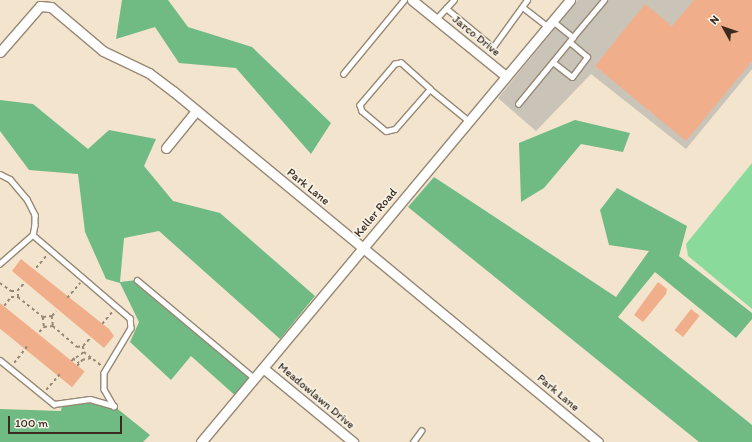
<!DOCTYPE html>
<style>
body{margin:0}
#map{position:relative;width:752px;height:442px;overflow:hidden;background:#f3e5cd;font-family:Itim,sans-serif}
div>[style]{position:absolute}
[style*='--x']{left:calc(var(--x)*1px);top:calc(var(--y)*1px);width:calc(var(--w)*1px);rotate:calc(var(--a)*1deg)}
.industrial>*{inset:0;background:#c9c3b8}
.green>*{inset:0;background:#8adb9b}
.forest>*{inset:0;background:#6fbb83}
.building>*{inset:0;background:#f1ae8a;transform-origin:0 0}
.path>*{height:1.5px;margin-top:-0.75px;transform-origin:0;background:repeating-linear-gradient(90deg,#978876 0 3px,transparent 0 6px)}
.roads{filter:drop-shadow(1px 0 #978876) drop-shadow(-1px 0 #978876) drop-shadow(0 1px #978876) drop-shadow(0 -1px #978876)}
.service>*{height:4.5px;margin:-2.25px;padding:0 2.25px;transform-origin:2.25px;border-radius:2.25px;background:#fff}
.minor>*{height:9px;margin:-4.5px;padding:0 4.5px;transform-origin:4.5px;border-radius:4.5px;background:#fff}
span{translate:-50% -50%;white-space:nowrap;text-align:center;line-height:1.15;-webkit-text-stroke:3.5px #f7f3e8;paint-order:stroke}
.street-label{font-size:12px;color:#3b2a1e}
.north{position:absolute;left:704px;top:8px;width:40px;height:40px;-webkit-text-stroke:3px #f7f3e8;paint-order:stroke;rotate:310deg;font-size:11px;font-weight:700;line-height:16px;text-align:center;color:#3b2a1e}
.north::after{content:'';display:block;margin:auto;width:14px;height:18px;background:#3b2a1e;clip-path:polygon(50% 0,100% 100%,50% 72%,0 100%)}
.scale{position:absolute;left:8px;top:416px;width:114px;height:18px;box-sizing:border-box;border:2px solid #3b2a1e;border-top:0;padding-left:5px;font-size:12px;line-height:14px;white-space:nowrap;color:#3b2a1e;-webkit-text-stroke:3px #f7f3e8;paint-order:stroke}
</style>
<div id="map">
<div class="industrial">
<i style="clip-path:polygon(578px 0,752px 0,752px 69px,686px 149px,591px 74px,536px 131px,498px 98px)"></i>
</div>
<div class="green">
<i style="clip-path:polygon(752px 163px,752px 309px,688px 256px,686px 244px)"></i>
</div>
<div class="forest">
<i style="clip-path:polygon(122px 0,168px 0,188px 27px,252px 47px,331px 123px,311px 154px,236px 68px,179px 63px,155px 27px,116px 39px)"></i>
<i style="clip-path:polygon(0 100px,33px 104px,88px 149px,109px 130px,156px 139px,144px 166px,173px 201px,220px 213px,315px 296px,280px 339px,159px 231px,124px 238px,120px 282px,137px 280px,254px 378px,238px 398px,191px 356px,171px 380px,130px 342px,139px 322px,120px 283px,106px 279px,85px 232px,78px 174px,29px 170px,0 131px)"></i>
<i style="clip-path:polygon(575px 120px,630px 133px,623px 152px,581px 144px,544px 188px,521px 202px,519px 143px)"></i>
<i style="clip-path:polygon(434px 177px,616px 297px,649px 251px,609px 245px,600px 210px,617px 188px,687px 226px,679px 256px,752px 313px,752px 319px,736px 338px,655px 272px,618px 317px,752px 425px,752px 442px,699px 442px,408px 207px)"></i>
<i style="clip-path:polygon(90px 399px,114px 406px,150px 435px,143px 442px,0 442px,0 409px,61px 411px,62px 405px)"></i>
</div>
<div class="building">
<i style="clip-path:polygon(694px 0,752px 0,752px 61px,686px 141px,595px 66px,645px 4px,672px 26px)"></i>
<i style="clip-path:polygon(21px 259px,109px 329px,114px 336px,104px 348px,12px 271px)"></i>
<i style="clip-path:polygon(658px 282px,667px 289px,666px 294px,643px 322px,634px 315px)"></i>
<i style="left:0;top:303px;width:109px;height:20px;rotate:39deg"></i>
<i style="left:691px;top:309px;width:11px;height:27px;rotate:38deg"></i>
</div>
<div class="path">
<i style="--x:36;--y:268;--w:17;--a:-50"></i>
<i style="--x:0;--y:283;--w:14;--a:36"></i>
<i style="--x:11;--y:291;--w:6;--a:0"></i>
<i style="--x:17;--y:291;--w:12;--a:-48"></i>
<i style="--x:18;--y:297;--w:32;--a:39"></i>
<i style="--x:43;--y:317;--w:9;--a:-6"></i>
<i style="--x:52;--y:316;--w:6;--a:-51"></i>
<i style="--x:67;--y:298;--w:20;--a:-49"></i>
<i style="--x:4;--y:306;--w:11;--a:-52"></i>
<i style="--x:11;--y:297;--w:7;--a:0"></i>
<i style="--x:18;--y:297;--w:6;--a:-99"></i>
<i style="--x:52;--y:316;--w:10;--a:84"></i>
<i style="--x:53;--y:326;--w:32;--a:41"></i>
<i style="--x:77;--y:347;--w:6;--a:-9"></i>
<i style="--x:83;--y:346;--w:12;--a:-48"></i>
<i style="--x:43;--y:317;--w:10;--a:84"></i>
<i style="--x:102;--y:324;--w:17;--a:-50"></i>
<i style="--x:39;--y:332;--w:7;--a:-45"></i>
<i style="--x:44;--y:327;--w:9;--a:-6"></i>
<i style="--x:83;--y:346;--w:6;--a:81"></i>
<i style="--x:84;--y:352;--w:23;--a:38"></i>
<i style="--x:73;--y:358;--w:8;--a:40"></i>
<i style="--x:71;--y:361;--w:16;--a:-35"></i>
<i style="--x:14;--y:363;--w:23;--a:-52"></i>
<i style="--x:77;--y:366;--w:8;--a:-50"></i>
<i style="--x:82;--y:360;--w:9;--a:-13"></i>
<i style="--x:46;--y:390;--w:21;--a:-49"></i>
</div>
<div class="roads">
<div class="service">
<i style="--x:446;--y:8;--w:61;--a:39.7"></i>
<i style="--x:493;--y:47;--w:58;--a:-54.1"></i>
<i style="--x:524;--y:8;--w:31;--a:38"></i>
<i style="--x:436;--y:19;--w:26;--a:-47"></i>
<i style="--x:553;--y:21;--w:26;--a:39"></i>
<i style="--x:573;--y:37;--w:48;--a:-50"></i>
<i style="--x:553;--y:62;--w:24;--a:38"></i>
<i style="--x:572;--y:77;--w:25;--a:-53"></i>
<i style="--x:587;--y:57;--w:23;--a:-140"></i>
<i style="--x:343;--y:74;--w:96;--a:-50.5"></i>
<i style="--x:430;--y:89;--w:39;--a:-138"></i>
<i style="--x:401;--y:63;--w:6;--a:171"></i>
<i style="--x:395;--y:64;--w:54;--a:130.5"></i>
<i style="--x:360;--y:105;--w:6;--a:72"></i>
<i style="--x:362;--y:111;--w:31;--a:40"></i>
<i style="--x:386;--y:131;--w:9;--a:-13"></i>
<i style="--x:395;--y:129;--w:53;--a:-48.8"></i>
<i style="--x:430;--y:89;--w:50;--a:39.4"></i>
<i style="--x:518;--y:104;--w:87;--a:-50.6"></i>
<i style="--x:0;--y:174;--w:11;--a:27"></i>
<i style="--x:10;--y:179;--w:26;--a:50"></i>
<i style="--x:27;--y:199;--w:18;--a:63"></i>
<i style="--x:35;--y:215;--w:10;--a:90"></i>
<i style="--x:35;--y:225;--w:10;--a:101"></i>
<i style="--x:33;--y:235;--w:44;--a:138.7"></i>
<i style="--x:33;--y:235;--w:128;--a:40.6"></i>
<i style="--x:130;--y:318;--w:10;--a:84"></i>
<i style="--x:131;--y:328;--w:52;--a:121"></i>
<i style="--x:104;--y:373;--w:16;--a:90"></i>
<i style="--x:104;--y:389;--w:20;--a:60"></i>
<i style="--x:137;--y:280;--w:153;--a:39.9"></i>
<i style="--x:0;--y:360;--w:70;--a:39.2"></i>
<i style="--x:54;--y:404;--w:36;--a:-8"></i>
<i style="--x:90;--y:399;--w:25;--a:16"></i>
<i style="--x:413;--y:442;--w:14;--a:-54"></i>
</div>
<div class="minor">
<i style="--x:412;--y:0;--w:121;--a:39"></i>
<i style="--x:0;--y:52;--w:61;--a:-49"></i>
<i style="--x:40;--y:6;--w:11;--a:5"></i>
<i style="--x:51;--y:7;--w:68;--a:40.2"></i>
<i style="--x:103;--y:51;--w:51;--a:25.6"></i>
<i style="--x:149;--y:73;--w:30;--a:37"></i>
<i style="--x:173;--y:91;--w:551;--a:39.55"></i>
<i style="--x:166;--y:148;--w:48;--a:-51"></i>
<i style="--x:263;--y:368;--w:117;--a:39.4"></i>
<i style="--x:201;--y:442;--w:576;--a:-50.14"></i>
</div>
</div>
<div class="street-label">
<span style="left:476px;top:36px;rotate:39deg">Jarco Drive</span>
<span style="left:308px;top:187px;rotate:39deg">Park Lane</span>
<span style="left:376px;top:213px;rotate:-50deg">Keller Road</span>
<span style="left:558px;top:393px;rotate:40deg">Park Lane</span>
<span style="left:316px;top:396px;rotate:40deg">Meadowlawn Drive</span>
</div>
<div class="north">N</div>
<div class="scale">100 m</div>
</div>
